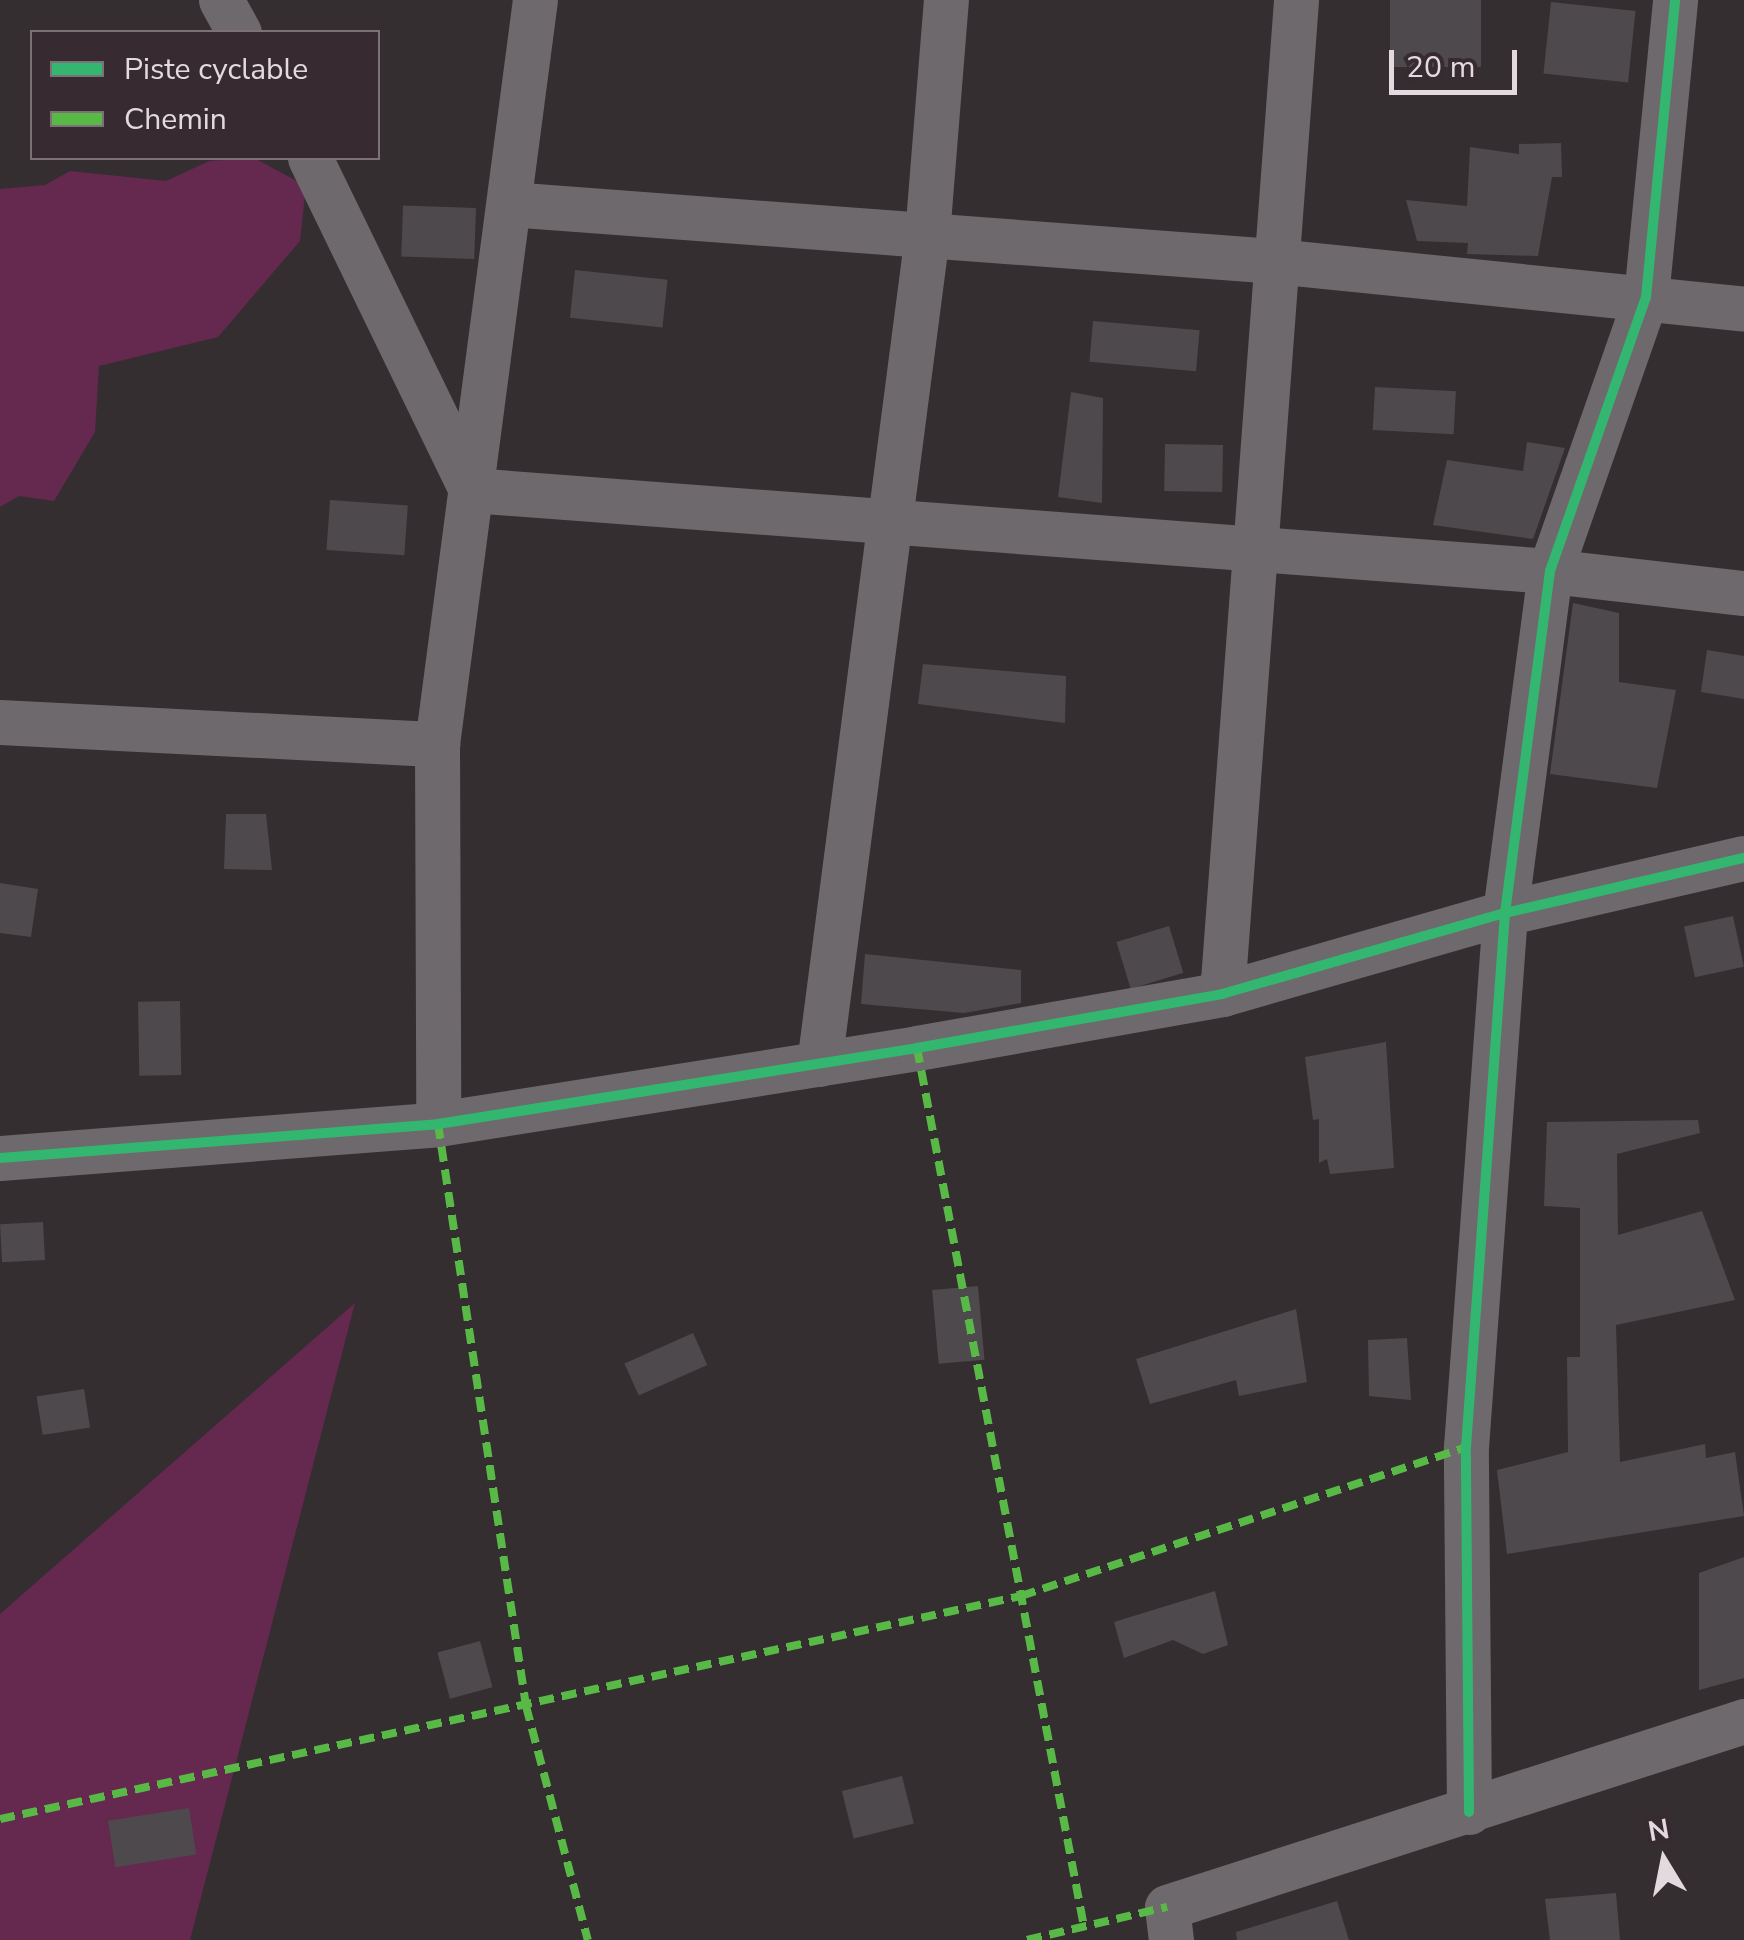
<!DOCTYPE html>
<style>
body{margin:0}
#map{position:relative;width:1744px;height:1940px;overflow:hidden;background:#342e31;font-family:"Nunito Sans",sans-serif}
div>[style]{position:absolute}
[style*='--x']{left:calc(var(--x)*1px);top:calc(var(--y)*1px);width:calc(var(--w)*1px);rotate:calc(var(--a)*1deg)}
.green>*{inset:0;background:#65284e}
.building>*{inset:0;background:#4e494c;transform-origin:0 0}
.minor>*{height:45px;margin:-22.5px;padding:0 22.5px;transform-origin:22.5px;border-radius:22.5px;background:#6e696c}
.quiet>*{height:8px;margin-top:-4px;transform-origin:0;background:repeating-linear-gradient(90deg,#58b947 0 15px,transparent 0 23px)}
.cycleway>*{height:10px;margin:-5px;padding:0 5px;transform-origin:5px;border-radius:5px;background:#33b770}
span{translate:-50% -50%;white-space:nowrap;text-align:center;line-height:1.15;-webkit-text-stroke:8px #372b31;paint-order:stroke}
.legend{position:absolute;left:30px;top:30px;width:350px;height:130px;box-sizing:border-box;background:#372b31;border:2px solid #7b7176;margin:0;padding:12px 18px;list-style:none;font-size:30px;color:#e2dade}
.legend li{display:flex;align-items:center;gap:20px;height:50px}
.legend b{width:50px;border:2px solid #7b7176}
.north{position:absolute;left:1614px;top:1810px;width:100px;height:100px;-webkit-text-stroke:8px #372b31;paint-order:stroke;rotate:350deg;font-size:28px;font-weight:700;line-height:40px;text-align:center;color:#e2dade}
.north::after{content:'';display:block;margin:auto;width:35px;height:45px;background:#e2dade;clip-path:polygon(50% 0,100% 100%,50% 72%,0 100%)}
.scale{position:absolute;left:1389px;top:50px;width:128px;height:45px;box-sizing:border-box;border:5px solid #e2dade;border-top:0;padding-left:12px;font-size:30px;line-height:35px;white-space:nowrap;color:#e2dade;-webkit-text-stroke:8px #372b31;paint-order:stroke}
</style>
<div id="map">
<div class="green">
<i style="clip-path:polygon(254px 158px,306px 186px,300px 241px,218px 337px,99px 366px,95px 432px,54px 501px,19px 496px,0 507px,0 189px,45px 185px,70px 171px,166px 181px,209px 161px)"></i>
<i style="clip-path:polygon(355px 1303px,190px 1940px,0 1940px,0 1614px)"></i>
</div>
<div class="building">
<i style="left:1390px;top:0;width:91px;height:67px"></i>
<i style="left:1551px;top:2px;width:85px;height:72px;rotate:6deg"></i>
<i style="clip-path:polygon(1561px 143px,1562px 177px,1552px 177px,1538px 256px,1467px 254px,1468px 243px,1417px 241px,1406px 200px,1467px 206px,1470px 147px,1519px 154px,1519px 144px)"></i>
<i style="left:476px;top:208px;width:51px;height:73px;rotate:92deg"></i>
<i style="left:575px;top:270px;width:93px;height:48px;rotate:6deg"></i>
<i style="left:1093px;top:321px;width:107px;height:41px;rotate:5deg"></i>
<i style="left:1375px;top:387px;width:81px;height:43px;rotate:3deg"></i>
<i style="clip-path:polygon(1071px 392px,1103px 398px,1102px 503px,1058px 497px)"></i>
<i style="clip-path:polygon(1527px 442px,1565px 448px,1533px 539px,1433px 525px,1447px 460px,1523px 471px)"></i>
<i style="left:1165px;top:444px;width:58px;height:47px;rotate:1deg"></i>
<i style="left:330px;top:500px;width:78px;height:50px;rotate:4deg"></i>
<i style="clip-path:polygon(1573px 603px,1619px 613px,1619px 682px,1676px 690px,1657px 788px,1550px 774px)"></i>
<i style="clip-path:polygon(1707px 650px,1744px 656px,1744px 699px,1701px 692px)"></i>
<i style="clip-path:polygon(923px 664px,1066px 676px,1065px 723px,918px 704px)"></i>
<i style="clip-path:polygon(226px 814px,266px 814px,272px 870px,224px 869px)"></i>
<i style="clip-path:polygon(0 883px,38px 889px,31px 937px,0 933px)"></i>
<i style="left:1733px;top:916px;width:52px;height:50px;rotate:78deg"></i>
<i style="left:1169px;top:926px;width:49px;height:55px;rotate:73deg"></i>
<i style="clip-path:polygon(865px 954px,1021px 970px,1021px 1003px,964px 1013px,861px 1004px)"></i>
<i style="left:180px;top:1001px;width:74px;height:42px;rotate:89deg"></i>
<i style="clip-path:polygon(1386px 1042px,1394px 1168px,1330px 1174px,1327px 1159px,1319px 1163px,1319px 1119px,1313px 1120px,1305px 1057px)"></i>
<i style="clip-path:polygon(1698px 1120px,1700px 1133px,1617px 1154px,1618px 1235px,1702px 1211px,1735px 1300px,1616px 1325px,1620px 1462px,1705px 1444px,1706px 1458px,1735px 1452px,1744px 1516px,1507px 1554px,1497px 1470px,1568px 1452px,1567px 1357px,1580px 1357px,1580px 1208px,1544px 1206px,1547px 1122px)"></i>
<i style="left:43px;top:1222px;width:38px;height:43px;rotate:87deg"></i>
<i style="left:978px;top:1286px;width:74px;height:46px;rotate:85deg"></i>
<i style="clip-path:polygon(1296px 1309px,1307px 1382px,1239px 1396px,1236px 1380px,1150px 1404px,1136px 1359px)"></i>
<i style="left:693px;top:1333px;width:35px;height:75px;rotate:66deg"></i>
<i style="clip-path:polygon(1407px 1338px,1411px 1400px,1369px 1396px,1368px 1340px)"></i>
<i style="left:84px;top:1389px;width:39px;height:48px;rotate:81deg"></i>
<i style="clip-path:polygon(1744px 1557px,1744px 1678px,1699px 1690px,1699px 1573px)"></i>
<i style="clip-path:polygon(1215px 1591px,1228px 1645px,1203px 1654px,1173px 1640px,1124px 1658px,1114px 1622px)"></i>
<i style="left:480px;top:1641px;width:48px;height:44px;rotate:75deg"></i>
<i style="left:902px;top:1776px;width:49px;height:62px;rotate:76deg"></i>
<i style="left:189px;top:1808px;width:47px;height:82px;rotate:81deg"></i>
<i style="clip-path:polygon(1616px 1893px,1620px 1940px,1550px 1940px,1545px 1899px)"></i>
<i style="clip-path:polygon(1337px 1901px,1349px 1940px,1237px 1940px,1236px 1932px)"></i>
</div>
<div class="minor">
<i style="--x:221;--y:0;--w:37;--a:61"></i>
<i style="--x:310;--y:158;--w:369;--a:64.1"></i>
<i style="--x:471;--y:490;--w:1082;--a:4.29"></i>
<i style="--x:1550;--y:571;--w:195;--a:6.5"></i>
<i style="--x:509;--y:204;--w:768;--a:4.26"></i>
<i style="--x:1275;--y:261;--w:471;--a:5.8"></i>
<i style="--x:0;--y:722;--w:438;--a:2.9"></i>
<i style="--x:437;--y:744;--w:380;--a:89.8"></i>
<i style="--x:437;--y:744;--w:750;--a:-82.5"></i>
<i style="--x:1222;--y:994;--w:997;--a:-85.74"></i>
<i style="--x:819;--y:1064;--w:836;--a:-82.58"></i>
<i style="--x:927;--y:235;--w:236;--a:-85.4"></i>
<i style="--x:0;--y:1158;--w:439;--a:-4.4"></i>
<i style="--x:438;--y:1124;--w:485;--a:-9"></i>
<i style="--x:917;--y:1048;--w:310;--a:-10"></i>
<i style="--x:1222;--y:994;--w:294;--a:-16"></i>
<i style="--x:1505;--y:913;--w:245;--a:-13"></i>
<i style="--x:1469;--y:1812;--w:365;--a:-90.5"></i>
<i style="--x:1466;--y:1447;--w:535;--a:-85.82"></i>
<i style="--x:1505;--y:913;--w:345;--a:-82.5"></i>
<i style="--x:1550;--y:571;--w:290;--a:-70.7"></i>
<i style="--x:1646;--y:297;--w:298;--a:-84.4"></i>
<i style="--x:1171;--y:1940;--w:33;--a:-97"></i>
<i style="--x:1167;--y:1907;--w:606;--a:-17.87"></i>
</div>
<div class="quiet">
<i style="--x:917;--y:1048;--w:895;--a:79.24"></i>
<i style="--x:438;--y:1124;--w:589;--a:81.4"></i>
<i style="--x:526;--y:1706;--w:242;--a:75.2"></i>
<i style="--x:0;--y:1819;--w:1045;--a:-12.32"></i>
<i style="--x:1021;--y:1596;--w:469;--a:-18.5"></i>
<i style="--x:1027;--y:1940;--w:144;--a:-13.3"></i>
</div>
<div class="cycleway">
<i style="--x:0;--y:1158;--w:439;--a:-4.4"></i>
<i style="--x:438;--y:1124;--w:485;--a:-9"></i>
<i style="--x:917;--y:1048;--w:310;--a:-10"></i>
<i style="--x:1222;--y:994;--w:294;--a:-16"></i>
<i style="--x:1505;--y:913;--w:245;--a:-13"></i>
<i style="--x:1469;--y:1812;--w:365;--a:-90.5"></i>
<i style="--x:1466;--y:1447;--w:535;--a:-85.82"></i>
<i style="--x:1505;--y:913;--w:345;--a:-82.5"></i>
<i style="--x:1550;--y:571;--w:290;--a:-70.7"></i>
<i style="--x:1646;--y:297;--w:298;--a:-84.4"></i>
</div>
<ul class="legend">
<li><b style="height:12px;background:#33b770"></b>Piste cyclable</li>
<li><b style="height:12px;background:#58b947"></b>Chemin</li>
</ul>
<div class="north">N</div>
<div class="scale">20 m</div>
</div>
